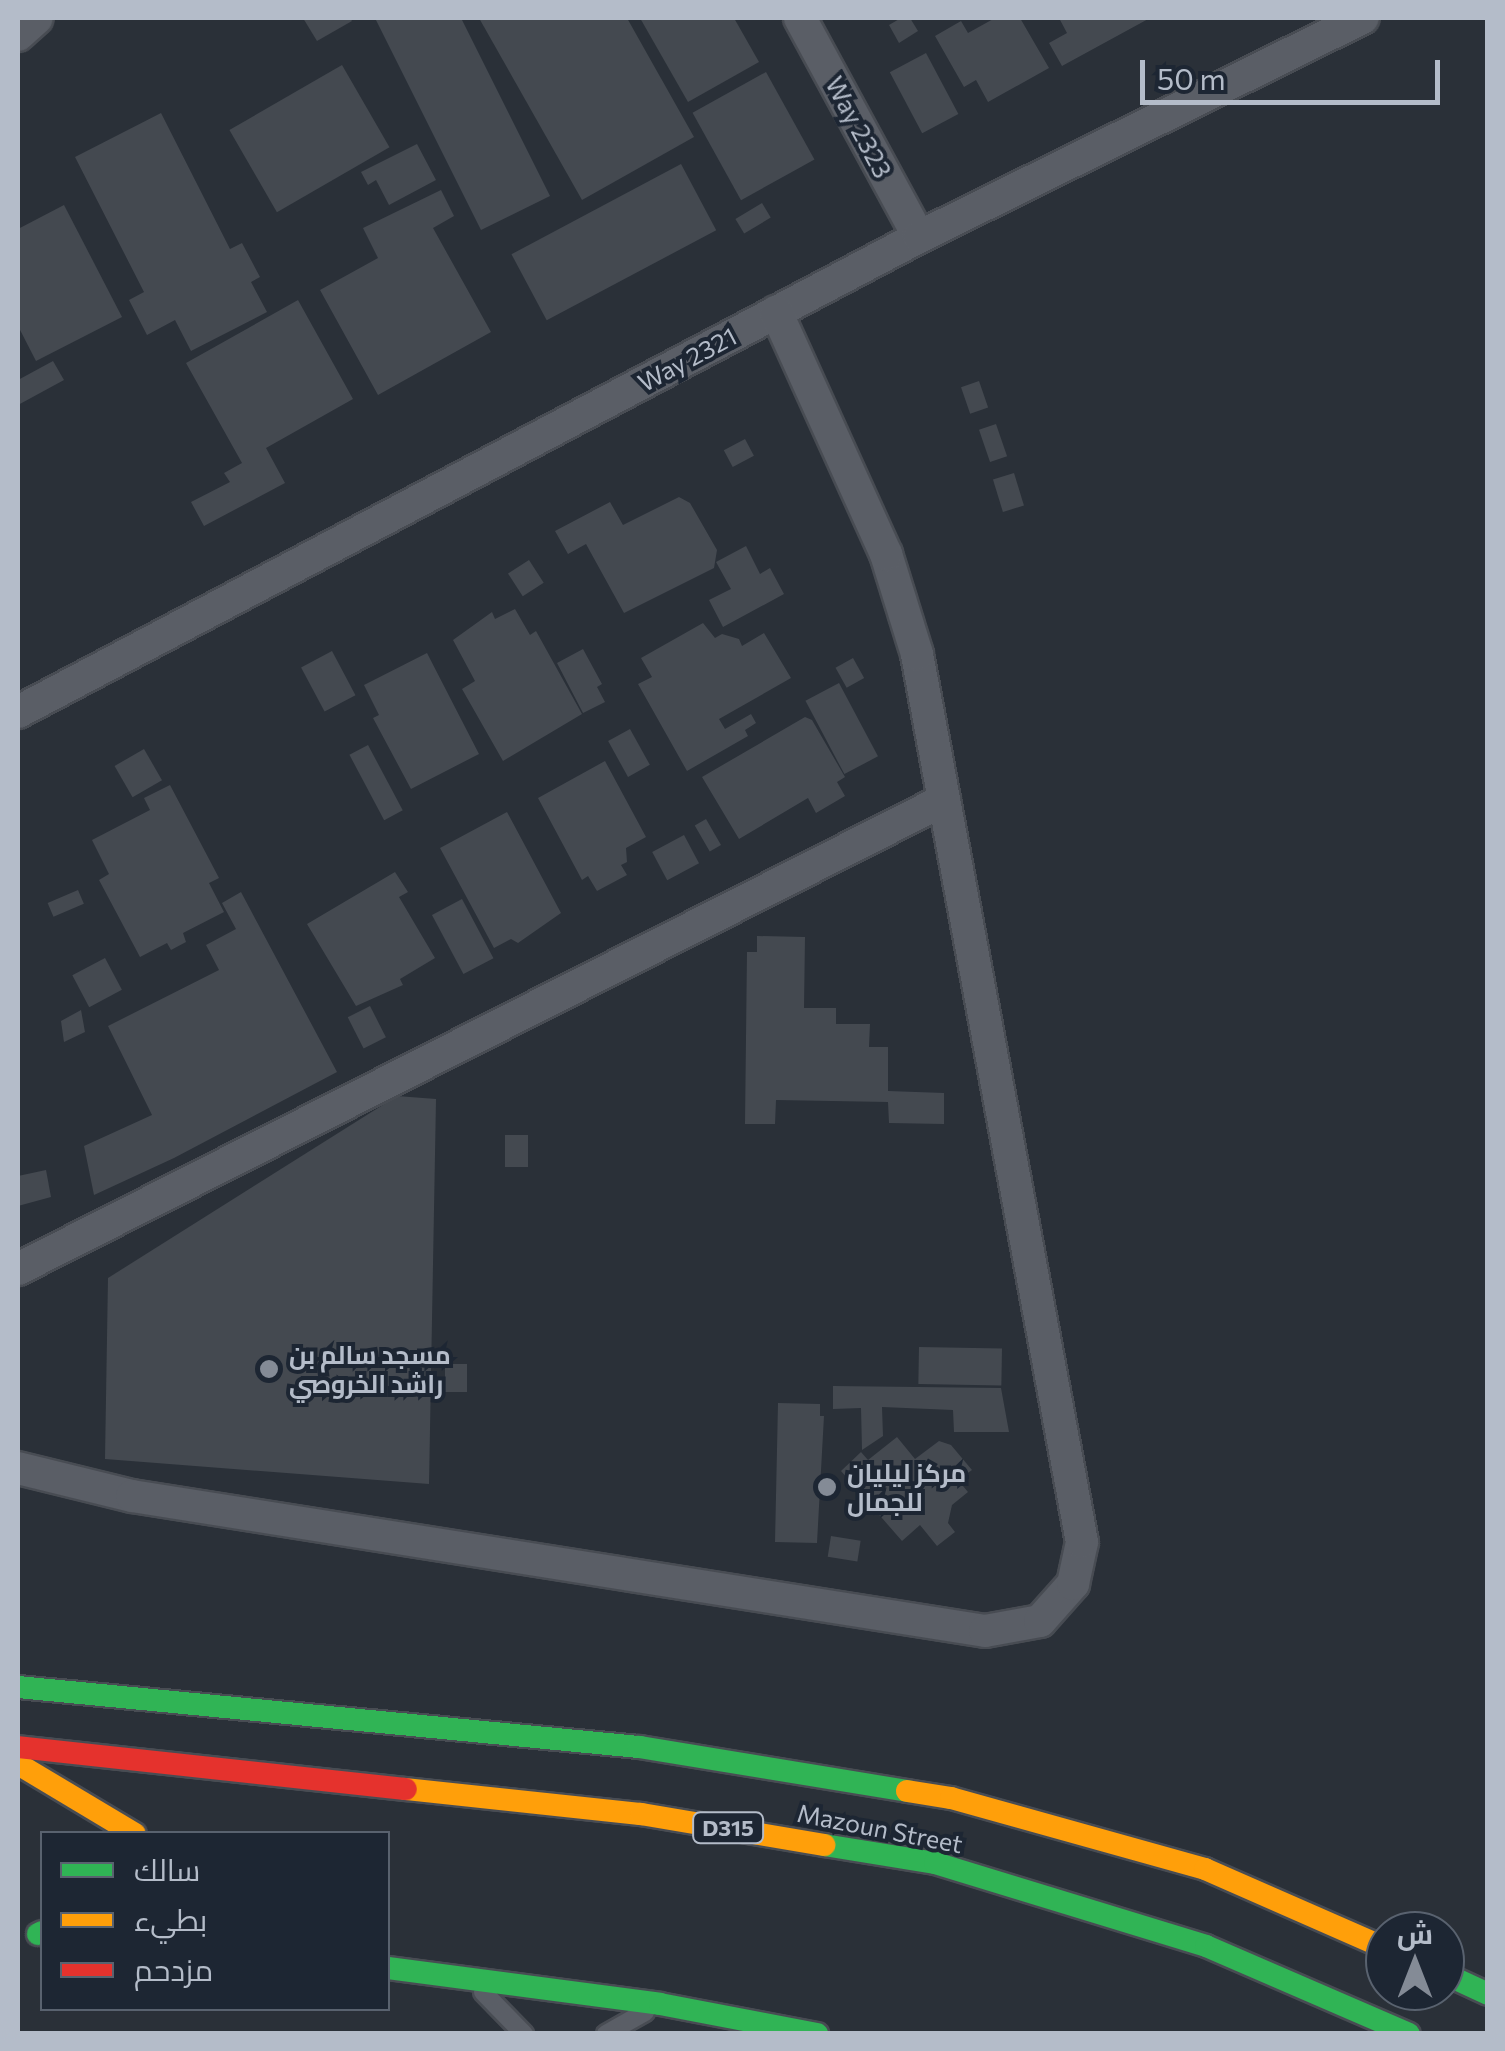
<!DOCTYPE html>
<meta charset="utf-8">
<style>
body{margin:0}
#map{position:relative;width:1505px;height:2051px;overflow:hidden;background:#2a3038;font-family:Commissioner,Cairo,sans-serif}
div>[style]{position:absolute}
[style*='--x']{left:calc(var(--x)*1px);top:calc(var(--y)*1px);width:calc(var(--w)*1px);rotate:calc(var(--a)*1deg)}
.building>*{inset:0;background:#444950;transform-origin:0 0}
.roads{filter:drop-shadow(2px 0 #484c53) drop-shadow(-2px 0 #484c53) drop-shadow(0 2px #484c53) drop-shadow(0 -2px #484c53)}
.lane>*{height:18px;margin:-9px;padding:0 9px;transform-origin:9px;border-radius:9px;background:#5a5e66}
.street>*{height:32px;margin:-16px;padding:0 16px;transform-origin:16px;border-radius:16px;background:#5a5e66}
.fast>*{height:22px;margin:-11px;padding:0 11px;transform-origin:11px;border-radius:11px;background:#30b455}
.slow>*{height:22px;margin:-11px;padding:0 11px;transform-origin:11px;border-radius:11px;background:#ff9f0a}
.jam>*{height:22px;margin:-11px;padding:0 11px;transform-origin:11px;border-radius:11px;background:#e5322d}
.dots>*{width:28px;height:28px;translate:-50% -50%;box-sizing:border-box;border:5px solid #1d2633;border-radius:50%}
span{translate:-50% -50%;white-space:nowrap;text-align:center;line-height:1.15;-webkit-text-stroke:8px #1d2633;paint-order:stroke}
.shield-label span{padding:2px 8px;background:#1d2633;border:2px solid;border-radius:8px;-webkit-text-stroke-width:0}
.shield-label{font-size:22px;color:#b4bcc9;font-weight:700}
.street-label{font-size:25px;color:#b4bcc9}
.poi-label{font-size:25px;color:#b4bcc9;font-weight:700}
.left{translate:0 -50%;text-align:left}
.frame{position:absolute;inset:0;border:20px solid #b4bcc9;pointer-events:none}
.legend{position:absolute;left:40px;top:1831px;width:350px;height:180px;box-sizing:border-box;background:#1d2633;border:2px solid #59626f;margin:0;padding:12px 18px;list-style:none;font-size:30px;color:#b4bcc9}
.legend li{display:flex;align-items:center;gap:20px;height:50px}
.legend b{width:50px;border:2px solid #59626f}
.north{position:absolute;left:1365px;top:1911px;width:100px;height:100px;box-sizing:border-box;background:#1d2633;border:2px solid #59626f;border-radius:50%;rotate:0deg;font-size:28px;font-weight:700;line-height:40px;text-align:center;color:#b4bcc9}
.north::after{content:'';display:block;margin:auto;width:35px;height:45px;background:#848b96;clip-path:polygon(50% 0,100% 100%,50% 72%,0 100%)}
.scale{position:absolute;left:1140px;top:60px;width:300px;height:45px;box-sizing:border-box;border:5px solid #b4bcc9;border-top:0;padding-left:12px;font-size:30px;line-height:35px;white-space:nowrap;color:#b4bcc9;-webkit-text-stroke:8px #1d2633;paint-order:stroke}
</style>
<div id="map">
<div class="building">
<i style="clip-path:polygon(303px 18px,350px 18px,352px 21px,317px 41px)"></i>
<i style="clip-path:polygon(375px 18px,461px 18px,550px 196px,481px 230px)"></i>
<i style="clip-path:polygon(479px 18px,627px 18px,694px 137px,582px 200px)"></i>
<i style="clip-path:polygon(640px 18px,734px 18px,759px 62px,688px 102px)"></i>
<i style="clip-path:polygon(901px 18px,910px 18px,918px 31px,899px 43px,889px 25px)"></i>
<i style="clip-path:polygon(995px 18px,1020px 18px,1049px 68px,988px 102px,976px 80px,964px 87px,935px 36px,961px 21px,968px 33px)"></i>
<i style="clip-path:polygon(1059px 18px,1150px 18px,1062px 66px,1049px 43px,1067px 33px)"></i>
<i style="left:926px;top:53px;width:69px;height:41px;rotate:62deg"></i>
<i style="left:342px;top:65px;width:95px;height:130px;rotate:60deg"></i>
<i style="left:766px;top:72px;width:100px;height:84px;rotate:61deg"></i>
<i style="clip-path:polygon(161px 113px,230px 249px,242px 243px,260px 277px,251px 282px,267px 312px,191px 351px,175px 320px,147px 335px,129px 300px,144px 292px,75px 157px)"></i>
<i style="clip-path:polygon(417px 144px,436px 180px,389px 205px,376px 180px,368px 185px,361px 172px)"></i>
<i style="left:681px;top:164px;width:75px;height:192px;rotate:62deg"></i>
<i style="clip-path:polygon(441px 190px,454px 216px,433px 228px,491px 332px,378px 395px,320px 290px,378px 258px,363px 228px)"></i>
<i style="left:762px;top:203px;width:17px;height:31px;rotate:59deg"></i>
<i style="clip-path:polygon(64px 205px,122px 317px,36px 361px,18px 326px,18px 229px)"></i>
<i style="clip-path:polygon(298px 300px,353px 399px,266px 448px,285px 483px,204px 526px,191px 502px,230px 482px,224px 473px,242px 463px,186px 363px)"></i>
<i style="clip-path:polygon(53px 361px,64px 380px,18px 405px,18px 380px)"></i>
<i style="left:979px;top:381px;width:28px;height:19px;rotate:71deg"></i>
<i style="left:996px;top:424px;width:34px;height:18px;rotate:71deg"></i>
<i style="left:745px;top:439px;width:19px;height:24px;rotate:62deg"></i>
<i style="left:1014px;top:473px;width:34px;height:22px;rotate:73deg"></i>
<i style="clip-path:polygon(679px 497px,690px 503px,717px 550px,714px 568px,624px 613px,586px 544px,568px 554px,555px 531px,610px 502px,623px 525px)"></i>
<i style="clip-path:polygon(746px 546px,760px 574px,770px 568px,784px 594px,723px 627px,709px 600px,731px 589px,716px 562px)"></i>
<i style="left:529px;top:560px;width:27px;height:25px;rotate:57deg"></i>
<i style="clip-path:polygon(515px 609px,530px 635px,536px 631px,582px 714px,503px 761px,462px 689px,475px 681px,453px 640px,492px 612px,495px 619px)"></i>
<i style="clip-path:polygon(703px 623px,715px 638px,722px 634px,739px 639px,742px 646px,764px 633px,791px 678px,719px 719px,725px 729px,751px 714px,756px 723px,745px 730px,748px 736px,687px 771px,638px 684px,652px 677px,641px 658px)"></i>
<i style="clip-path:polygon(583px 649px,602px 684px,597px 687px,605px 702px,583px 713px,557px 663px)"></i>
<i style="left:332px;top:651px;width:50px;height:35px;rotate:62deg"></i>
<i style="clip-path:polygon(427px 653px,479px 754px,411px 789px,373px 718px,379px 715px,364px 685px)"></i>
<i style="left:853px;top:658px;width:23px;height:20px;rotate:61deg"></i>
<i style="left:839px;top:683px;width:83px;height:38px;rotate:62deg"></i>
<i style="clip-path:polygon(805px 717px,812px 720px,845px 777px,837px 782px,845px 796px,816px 813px,808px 798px,739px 839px,702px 777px)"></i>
<i style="left:630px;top:729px;width:41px;height:25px;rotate:61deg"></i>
<i style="left:368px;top:745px;width:74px;height:21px;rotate:62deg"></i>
<i style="left:144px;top:749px;width:36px;height:34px;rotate:60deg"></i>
<i style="clip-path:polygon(605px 761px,646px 837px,626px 848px,627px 862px,621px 865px,627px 875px,597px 891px,588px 876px,582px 880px,538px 798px)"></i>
<i style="clip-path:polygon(170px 785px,219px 878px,209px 883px,224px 912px,183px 933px,186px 942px,171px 950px,167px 943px,140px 957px,99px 880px,109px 874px,92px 840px,150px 810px,144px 798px)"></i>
<i style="clip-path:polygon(507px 812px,561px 913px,518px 943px,511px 939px,494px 948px,440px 848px)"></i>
<i style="left:706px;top:819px;width:30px;height:13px;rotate:60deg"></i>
<i style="left:684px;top:835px;width:32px;height:36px;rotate:62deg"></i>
<i style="clip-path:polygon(395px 872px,408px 892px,399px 897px,435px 958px,400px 979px,403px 985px,356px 1006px,307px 924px)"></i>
<i style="left:78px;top:890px;width:15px;height:33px;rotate:67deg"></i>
<i style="clip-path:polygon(241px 892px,337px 1072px,174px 1158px,94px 1195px,84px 1146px,152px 1115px,108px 1026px,219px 970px,206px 945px,236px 929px,222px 903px)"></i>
<i style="left:462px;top:899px;width:67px;height:34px;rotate:62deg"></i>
<i style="clip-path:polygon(757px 936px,805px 937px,804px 1008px,836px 1008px,836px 1024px,870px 1024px,869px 1047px,888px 1047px,888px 1091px,944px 1093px,944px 1124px,889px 1123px,888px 1102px,776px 1100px,775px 1124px,745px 1124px,747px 952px,757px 952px)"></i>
<i style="left:105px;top:958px;width:36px;height:37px;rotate:62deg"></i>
<i style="left:370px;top:1006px;width:35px;height:25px;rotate:63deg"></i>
<i style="clip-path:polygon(81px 1010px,85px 1032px,64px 1042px,61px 1021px)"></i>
<i style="clip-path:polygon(397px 1096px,436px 1099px,429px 1484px,105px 1459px,108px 1278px)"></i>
<i style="left:505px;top:1135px;width:23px;height:32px"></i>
<i style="clip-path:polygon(46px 1170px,51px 1197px,18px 1206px,18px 1176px)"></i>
<i style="left:919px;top:1347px;width:83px;height:37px;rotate:1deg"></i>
<i style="left:445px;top:1364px;width:22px;height:28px"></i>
<i style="clip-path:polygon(833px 1386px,1001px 1388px,1009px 1432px,954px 1432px,953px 1410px,882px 1407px,883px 1436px,862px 1450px,861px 1408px,833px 1409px)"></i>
<i style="clip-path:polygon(778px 1403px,820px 1404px,820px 1416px,824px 1416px,817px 1543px,775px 1542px)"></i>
<i style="clip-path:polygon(897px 1437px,915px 1459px,939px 1441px,951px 1445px,972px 1470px,958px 1480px,968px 1492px,952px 1505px,948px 1523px,955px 1532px,937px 1546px,920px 1525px,902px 1541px,841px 1471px,861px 1452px,868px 1460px)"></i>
<i style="left:831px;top:1536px;width:30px;height:21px;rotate:9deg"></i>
</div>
<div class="roads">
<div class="lane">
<i style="--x:483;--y:1992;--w:59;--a:45.7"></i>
<i style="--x:606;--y:2034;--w:45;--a:-29.4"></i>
</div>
<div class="street">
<i style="--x:800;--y:18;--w:249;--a:61.5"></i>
<i style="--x:18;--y:35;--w:25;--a:-42"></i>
<i style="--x:18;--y:712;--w:1019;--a:-27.8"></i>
<i style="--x:919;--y:237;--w:495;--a:-26.3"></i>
<i style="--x:18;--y:1269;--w:1038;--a:-26.86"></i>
<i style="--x:18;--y:1468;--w:117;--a:13.8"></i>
<i style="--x:132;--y:1496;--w:864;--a:8.99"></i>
<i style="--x:985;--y:1631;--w:56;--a:-10.3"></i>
<i style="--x:1040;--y:1621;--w:50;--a:-48.3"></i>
<i style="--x:1073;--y:1584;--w:43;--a:-77.9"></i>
<i style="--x:1082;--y:1542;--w:903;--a:-100.53"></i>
<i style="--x:917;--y:654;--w:105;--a:-107.2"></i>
<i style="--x:886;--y:554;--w:266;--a:-114.4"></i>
</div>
<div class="fast">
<i style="--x:18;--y:1687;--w:624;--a:5.52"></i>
<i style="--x:639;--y:1747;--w:272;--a:9.3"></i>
<i style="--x:824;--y:1845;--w:112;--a:9.2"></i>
<i style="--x:935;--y:1863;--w:283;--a:17"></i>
<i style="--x:1206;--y:1946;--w:221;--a:23.4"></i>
<i style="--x:38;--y:1934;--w:4;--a:-27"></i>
<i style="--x:388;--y:1968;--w:274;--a:7.5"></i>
<i style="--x:660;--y:2004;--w:160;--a:10.8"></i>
<i style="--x:1445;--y:1974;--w:47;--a:24.9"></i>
</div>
<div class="slow">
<i style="--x:18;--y:1764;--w:136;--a:30.9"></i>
<i style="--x:406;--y:1789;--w:236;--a:6.1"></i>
<i style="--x:641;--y:1814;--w:186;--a:9.6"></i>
<i style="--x:907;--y:1791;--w:45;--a:9"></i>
<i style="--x:951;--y:1798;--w:264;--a:15.6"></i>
<i style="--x:1205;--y:1869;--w:197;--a:23.7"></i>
</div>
<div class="jam">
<i style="--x:18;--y:1747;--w:390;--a:6.2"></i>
</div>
</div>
<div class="dots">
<i style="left:269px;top:1369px;background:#848b96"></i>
<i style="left:827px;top:1487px;background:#848b96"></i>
</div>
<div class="shield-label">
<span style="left:728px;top:1828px">D315</span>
</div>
<div class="street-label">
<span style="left:859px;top:127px;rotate:62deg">Way 2323</span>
<span style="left:687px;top:359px;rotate:-28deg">Way 2321</span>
<span style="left:880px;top:1828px;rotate:11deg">Mazoun Street</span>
</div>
<div class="poi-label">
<span class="left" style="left:289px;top:1369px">مسجد سالم بن<br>راشد الخروصي</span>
<span class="left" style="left:847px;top:1487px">مركز ليليان<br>للجمال</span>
</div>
<div class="frame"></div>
<ul class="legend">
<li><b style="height:12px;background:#30b455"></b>سالك</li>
<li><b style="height:12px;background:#ff9f0a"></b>بطيء</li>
<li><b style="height:12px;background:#e5322d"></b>مزدحم</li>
</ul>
<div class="north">ش</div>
<div class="scale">50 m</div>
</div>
